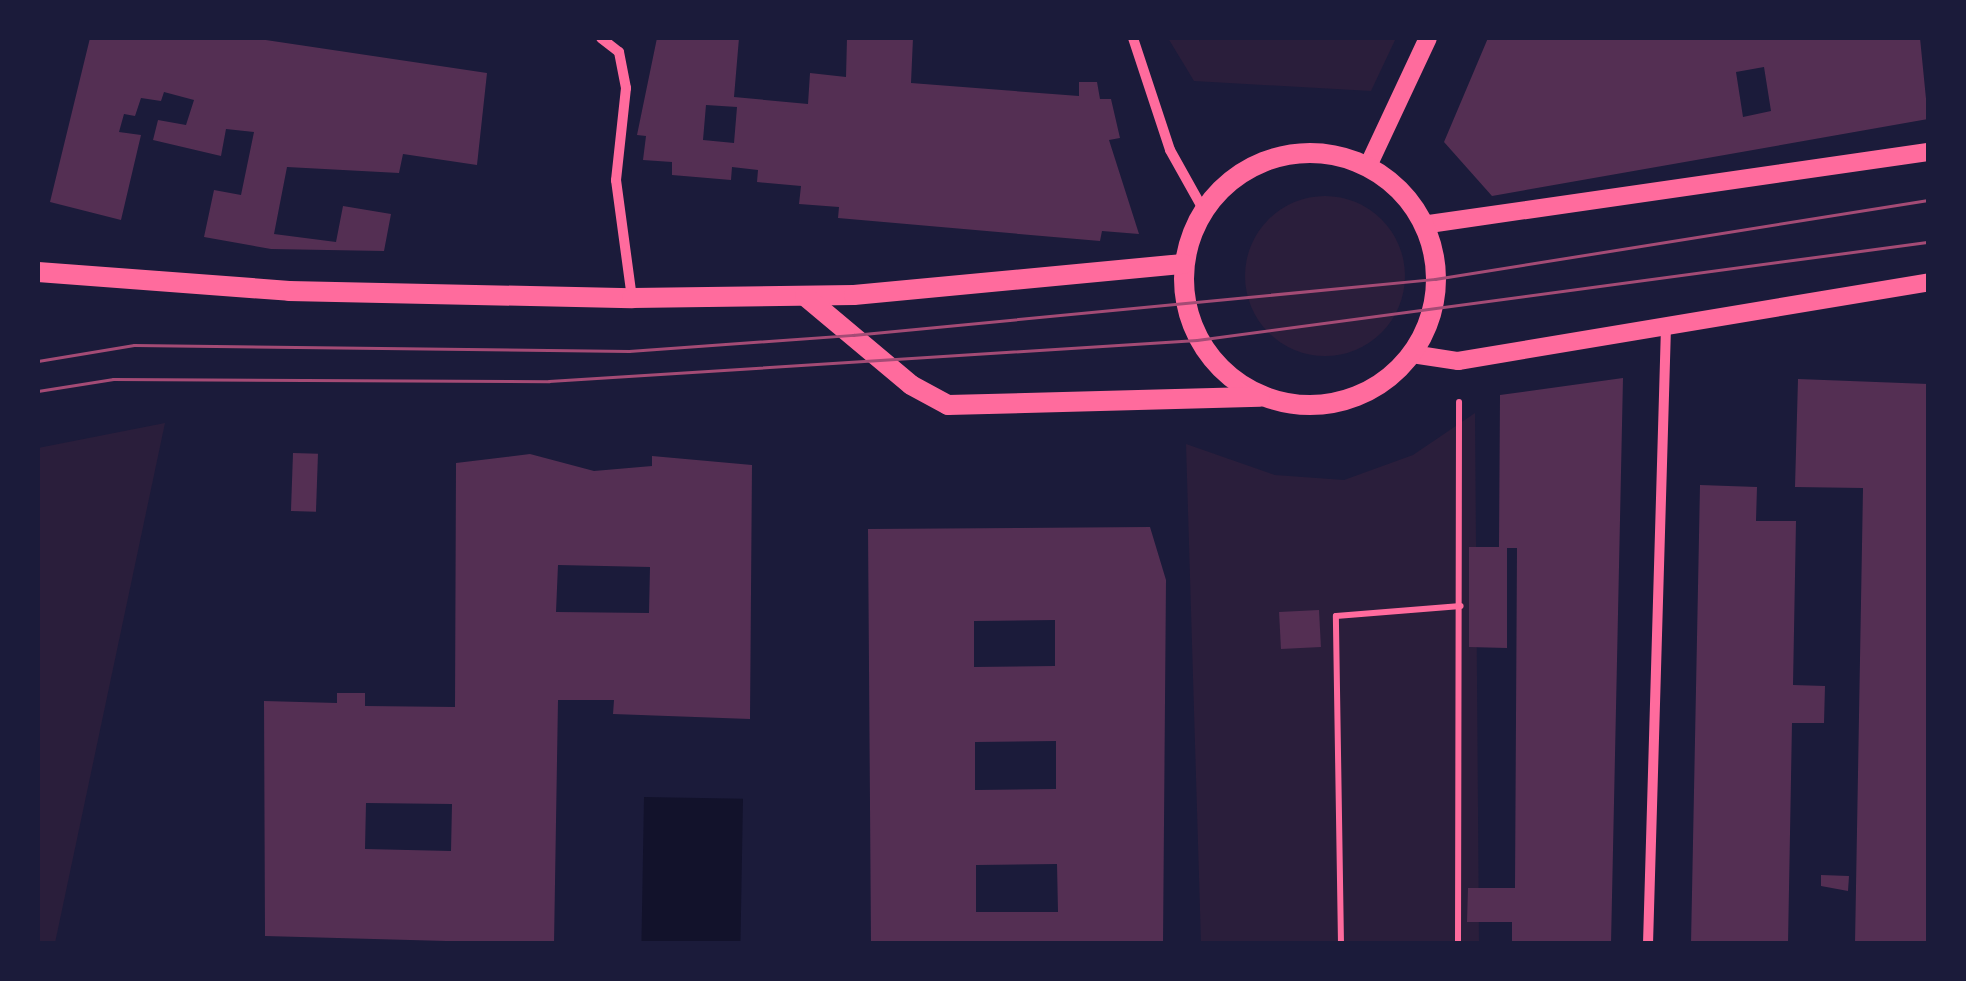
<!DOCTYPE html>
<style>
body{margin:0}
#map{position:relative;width:1966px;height:981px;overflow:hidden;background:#1b1b3a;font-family:"Fira Sans",sans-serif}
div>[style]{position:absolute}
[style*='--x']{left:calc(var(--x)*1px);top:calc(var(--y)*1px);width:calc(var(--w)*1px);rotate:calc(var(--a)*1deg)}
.green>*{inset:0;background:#2a1e3b}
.round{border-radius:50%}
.water>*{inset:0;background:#12122b;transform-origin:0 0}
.building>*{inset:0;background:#542f53;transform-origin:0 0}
.path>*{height:6px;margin:-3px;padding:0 3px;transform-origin:3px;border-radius:3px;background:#ff6b9d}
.minor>*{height:10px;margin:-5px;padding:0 5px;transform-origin:5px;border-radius:5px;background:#ff6b9d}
.tertiary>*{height:18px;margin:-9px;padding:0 9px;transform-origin:9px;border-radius:9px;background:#ff6b9d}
.secondary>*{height:20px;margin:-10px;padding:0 10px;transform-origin:10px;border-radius:10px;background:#ff6b9d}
.secondary>.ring{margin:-10px;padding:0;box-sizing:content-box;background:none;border:20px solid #ff6b9d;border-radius:50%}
.tram>*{height:2.5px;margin:-1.25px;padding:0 1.25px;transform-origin:1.25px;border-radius:1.25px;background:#a44b75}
span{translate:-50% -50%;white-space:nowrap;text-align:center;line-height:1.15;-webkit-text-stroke:10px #1b1b3a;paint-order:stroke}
.frame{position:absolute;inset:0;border:40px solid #1b1b3a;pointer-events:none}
</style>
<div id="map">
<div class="green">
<i style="clip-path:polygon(1168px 38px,1396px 38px,1371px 91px,1194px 81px)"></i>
<i class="round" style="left:1245px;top:196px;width:160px;height:160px"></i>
<i style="clip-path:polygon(1475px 413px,1479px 943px,1201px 943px,1186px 444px,1275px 475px,1344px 480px,1413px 455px)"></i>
<i style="clip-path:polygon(165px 423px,55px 943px,38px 943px,38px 448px)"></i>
</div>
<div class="water">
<i style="left:644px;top:797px;width:99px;height:146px;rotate:1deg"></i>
</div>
<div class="building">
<i style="clip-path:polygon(90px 38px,253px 38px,487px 73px,477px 165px,403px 154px,399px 173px,287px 167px,274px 234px,336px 242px,343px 206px,391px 214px,384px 251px,271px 249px,204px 237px,214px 190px,241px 195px,254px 132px,226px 129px,221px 156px,153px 140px,158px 120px,186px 125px,194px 100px,164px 92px,161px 101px,141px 98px,135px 116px,124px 114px,119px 132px,141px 135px,121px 220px,50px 202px)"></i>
<i style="clip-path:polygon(evenodd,657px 38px,739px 38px,734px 97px,808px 104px,810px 73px,846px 77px,847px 38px,913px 38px,911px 83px,1079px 96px,1079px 82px,1097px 82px,1100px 99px,1111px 99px,1120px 138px,1109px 140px,1139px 234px,1102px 231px,1100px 241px,838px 218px,839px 207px,799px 204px,801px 186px,757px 182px,758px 170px,732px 167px,731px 180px,672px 175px,672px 162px,643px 160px,646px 136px,637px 135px,657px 38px,706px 105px,737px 107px,734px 143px,703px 140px,706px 105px)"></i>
<i style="clip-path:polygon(evenodd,1488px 38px,1920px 38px,1928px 119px,1492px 196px,1444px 142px,1488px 38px,1764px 67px,1771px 111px,1743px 117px,1736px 72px,1764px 67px)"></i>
<i style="clip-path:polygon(1623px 378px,1611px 944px,1512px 944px,1512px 922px,1467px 922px,1468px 888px,1515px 888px,1517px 548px,1507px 548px,1507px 648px,1469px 647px,1469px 547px,1499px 547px,1500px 395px)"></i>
<i style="clip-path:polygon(1798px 379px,1928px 384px,1928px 944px,1855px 944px,1863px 488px,1795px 487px)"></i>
<i style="left:293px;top:453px;width:25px;height:58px;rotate:2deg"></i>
<i style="clip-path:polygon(evenodd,530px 454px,594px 471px,652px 466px,652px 456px,752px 465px,750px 719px,613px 714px,614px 700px,558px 700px,554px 944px,265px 936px,264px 701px,337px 703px,337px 693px,365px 693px,365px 706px,455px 707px,456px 463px,530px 454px,558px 565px,650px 567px,649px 613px,556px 612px,558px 565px,530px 454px,366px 803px,452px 804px,451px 851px,365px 849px,366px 803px)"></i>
<i style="clip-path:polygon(1700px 485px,1757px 487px,1756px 521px,1796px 521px,1793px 685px,1825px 686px,1824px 723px,1792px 723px,1788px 944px,1691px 944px)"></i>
<i style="clip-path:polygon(evenodd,1150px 527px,1166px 580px,1163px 944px,871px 944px,868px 529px,1150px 527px,1055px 620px,1055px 666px,974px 667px,974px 621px,1055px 620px,1150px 527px,1056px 741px,1056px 789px,975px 790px,975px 742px,1056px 741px,1150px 527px,1057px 864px,1058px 912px,976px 912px,976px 865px,1057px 864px)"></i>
<i style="left:1319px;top:610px;width:37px;height:40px;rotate:87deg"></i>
<i style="clip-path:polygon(1821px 875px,1849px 876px,1848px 891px,1821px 886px)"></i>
</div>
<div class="path">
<i style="--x:1341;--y:944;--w:328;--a:-90.9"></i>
<i style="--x:1336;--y:616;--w:125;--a:-4.6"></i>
<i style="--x:1458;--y:944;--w:542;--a:-89.89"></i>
</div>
<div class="minor">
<i style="--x:601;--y:38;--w:23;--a:38"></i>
<i style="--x:619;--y:52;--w:37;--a:79"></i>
<i style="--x:626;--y:88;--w:93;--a:96.2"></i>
<i style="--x:616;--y:180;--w:119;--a:82.3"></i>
<i style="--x:1133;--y:38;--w:118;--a:71.7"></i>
<i style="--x:1170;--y:150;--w:68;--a:60.8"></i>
<i style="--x:1648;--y:944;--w:619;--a:-88.33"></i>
</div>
<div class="tertiary">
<i style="--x:1368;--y:166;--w:141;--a:-64.9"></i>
<i style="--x:1429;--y:224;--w:504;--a:-8.21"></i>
<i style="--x:1412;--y:354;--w:47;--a:8.7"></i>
<i style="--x:1458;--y:361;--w:477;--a:-9.5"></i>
</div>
<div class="secondary">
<i class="ring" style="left:1184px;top:153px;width:232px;height:232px"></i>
<i style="--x:38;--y:272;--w:252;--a:4.3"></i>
<i style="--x:289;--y:291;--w:343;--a:1.2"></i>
<i style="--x:632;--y:298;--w:222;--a:-0.8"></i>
<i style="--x:854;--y:295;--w:331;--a:-5.4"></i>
<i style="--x:805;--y:296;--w:138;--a:40"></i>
<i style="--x:911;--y:385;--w:42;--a:28.4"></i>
<i style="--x:948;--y:405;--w:312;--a:-1.5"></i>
</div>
<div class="tram">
<i style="--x:38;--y:361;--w:97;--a:-9.5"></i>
<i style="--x:134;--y:345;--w:495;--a:0.7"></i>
<i style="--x:629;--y:351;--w:225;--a:-4.1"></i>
<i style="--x:853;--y:335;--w:585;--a:-5.5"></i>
<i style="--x:1435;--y:279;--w:499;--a:-9.1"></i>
<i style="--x:38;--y:391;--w:76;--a:-9.1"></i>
<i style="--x:113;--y:379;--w:436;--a:0.3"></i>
<i style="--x:549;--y:381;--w:649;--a:-3.62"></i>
<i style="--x:1197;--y:340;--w:738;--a:-7.64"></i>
</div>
<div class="frame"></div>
</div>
